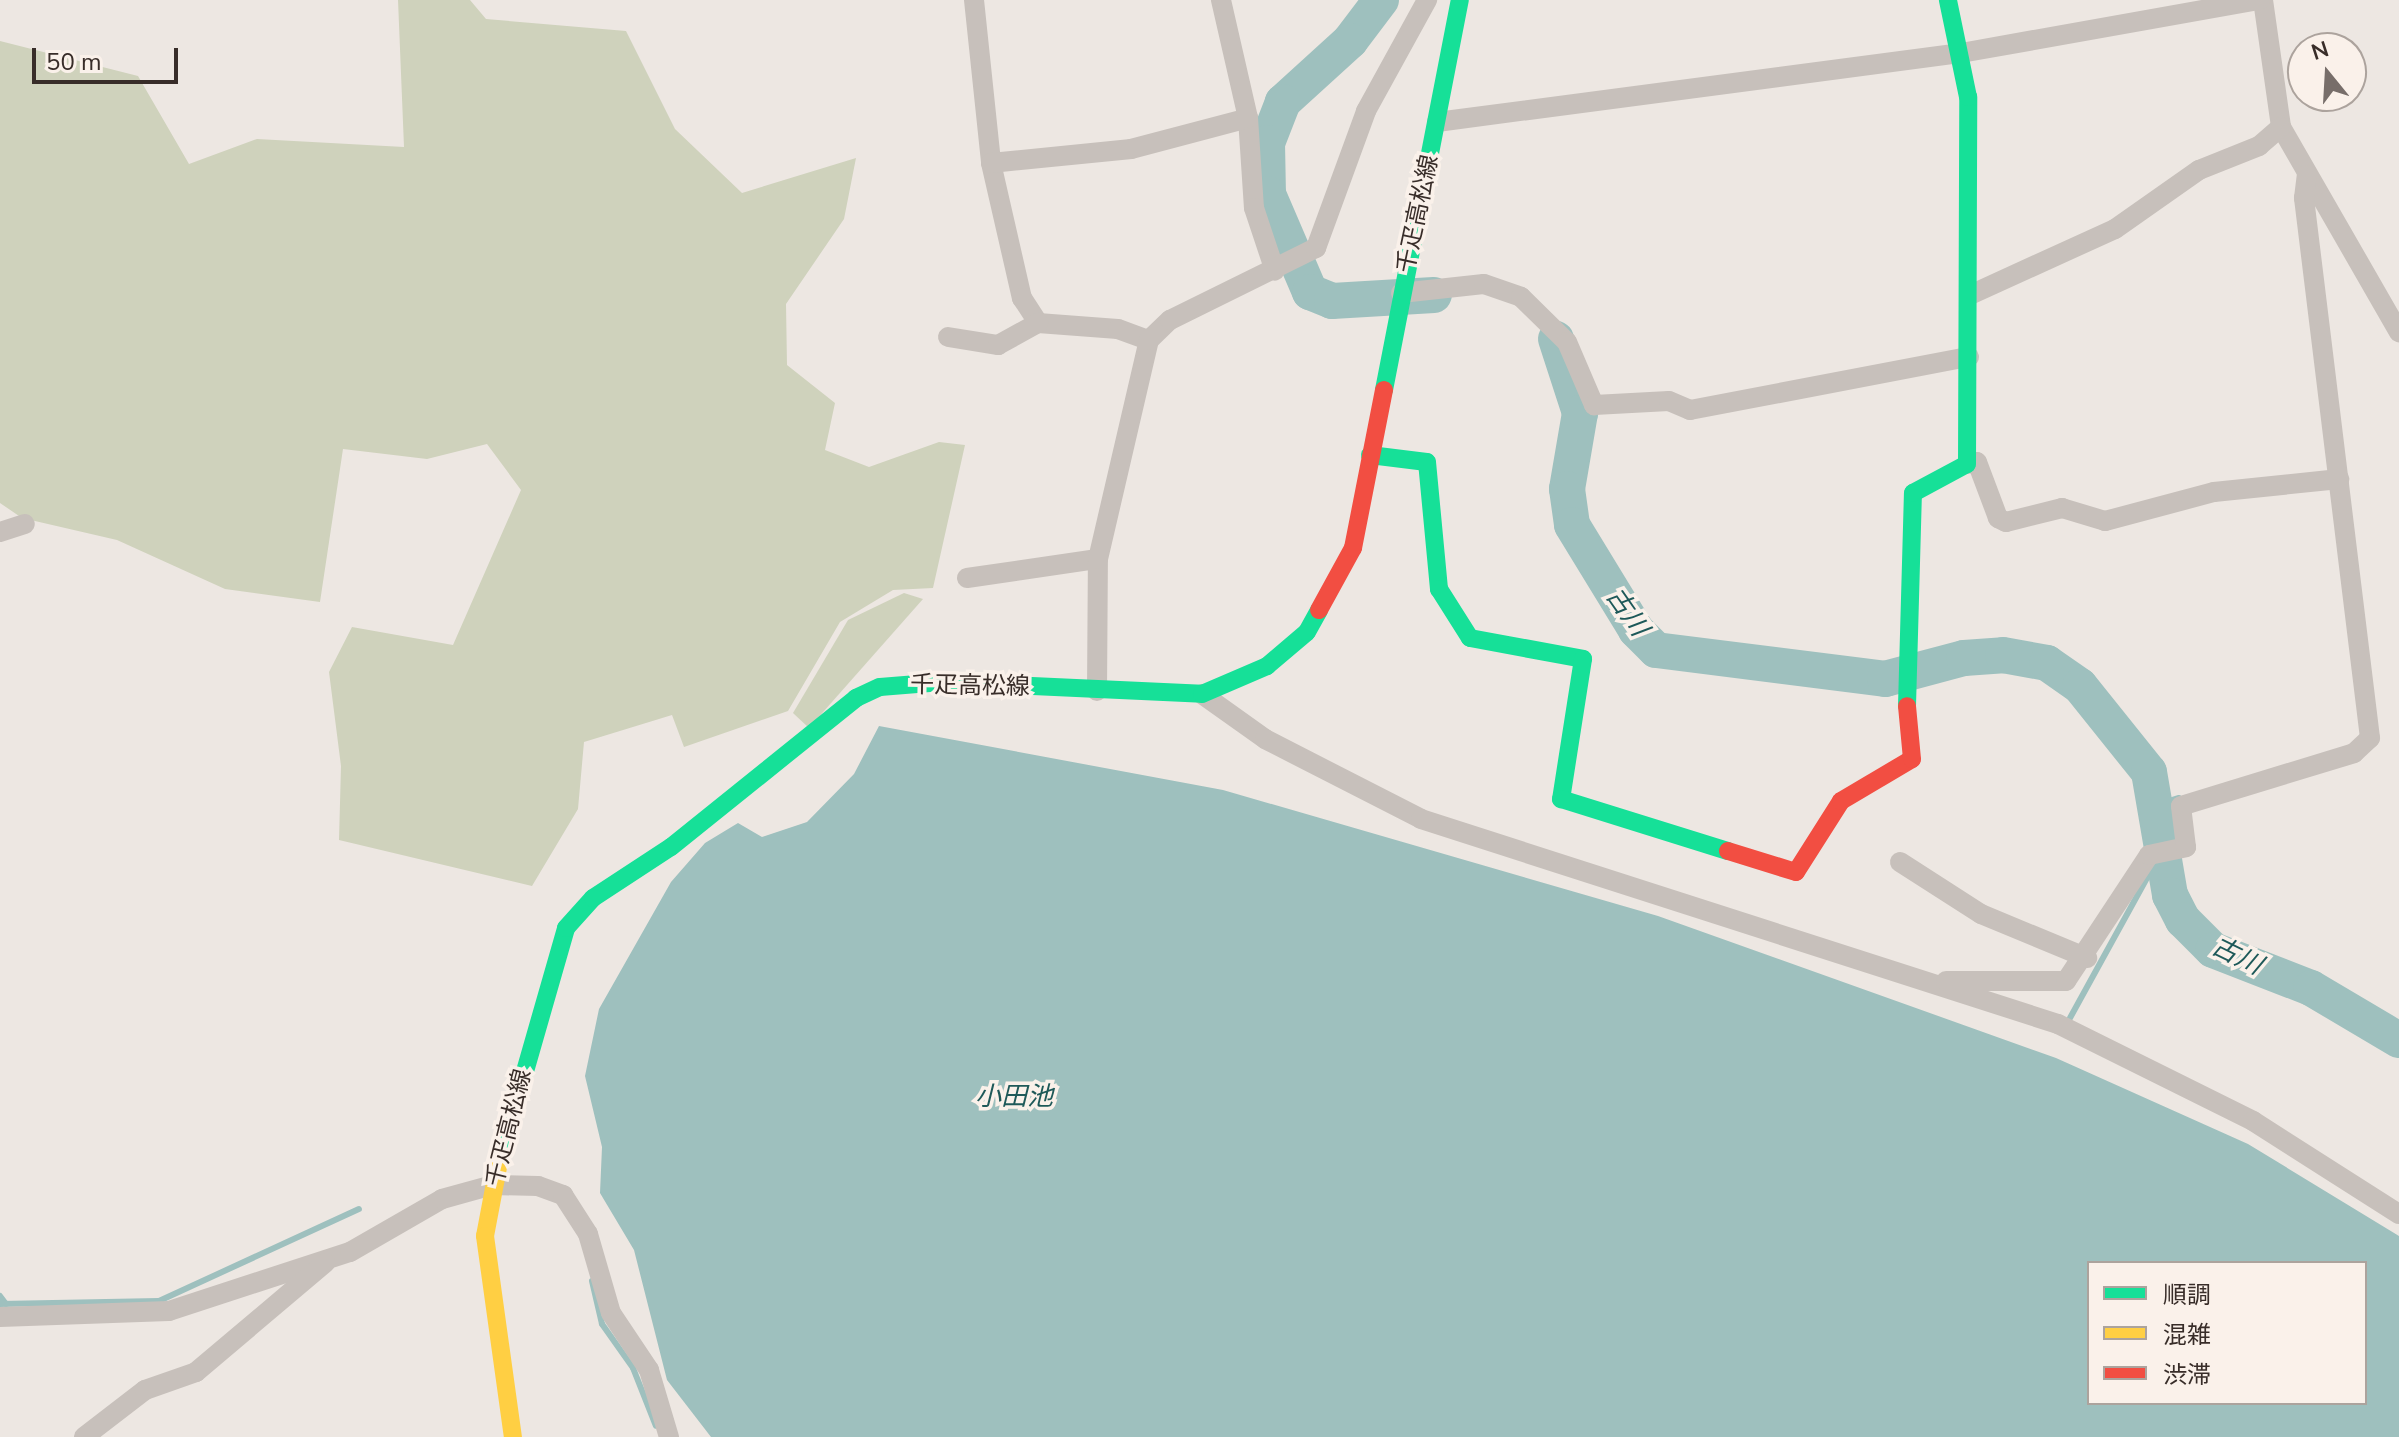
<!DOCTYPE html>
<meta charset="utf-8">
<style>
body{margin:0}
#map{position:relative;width:2399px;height:1437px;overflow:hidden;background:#ede7e2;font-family:"Nunito Sans","Noto Sans JP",sans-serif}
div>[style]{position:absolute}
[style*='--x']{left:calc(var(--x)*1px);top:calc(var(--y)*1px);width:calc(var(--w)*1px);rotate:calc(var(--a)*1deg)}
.green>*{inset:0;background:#cfd2bc}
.water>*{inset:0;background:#9ec0be}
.stream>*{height:6px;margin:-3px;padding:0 3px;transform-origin:3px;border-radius:3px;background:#9ec0be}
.river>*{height:36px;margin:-18px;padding:0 18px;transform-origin:18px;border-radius:18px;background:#9ec0be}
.street>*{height:20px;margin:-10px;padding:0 10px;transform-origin:10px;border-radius:10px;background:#c7c0bb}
.fast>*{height:18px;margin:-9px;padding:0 9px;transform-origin:9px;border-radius:9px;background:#16e098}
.slow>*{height:18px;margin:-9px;padding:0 9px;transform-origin:9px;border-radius:9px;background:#ffcf43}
.jam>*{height:18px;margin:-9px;padding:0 9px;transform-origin:9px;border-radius:9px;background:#f24e42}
span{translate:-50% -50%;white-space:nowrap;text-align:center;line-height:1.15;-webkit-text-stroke:7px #faf1ea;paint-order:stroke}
.street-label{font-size:24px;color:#382d29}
.water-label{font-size:26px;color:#1e5959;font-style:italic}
.legend{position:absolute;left:2087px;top:1261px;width:280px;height:144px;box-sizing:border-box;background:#faf1ea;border:2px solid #aca39d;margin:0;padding:10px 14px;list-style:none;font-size:24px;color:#382d29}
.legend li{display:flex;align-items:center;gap:16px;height:40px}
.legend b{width:40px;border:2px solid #aca39d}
.north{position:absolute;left:2287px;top:32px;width:80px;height:80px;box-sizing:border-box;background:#faf1ea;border:2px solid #aca39d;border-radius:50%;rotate:342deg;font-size:22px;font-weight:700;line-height:32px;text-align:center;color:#382d29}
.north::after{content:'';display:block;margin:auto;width:28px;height:36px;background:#776e6a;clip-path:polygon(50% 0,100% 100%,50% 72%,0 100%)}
.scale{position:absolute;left:32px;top:48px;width:146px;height:36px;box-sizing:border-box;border:4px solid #382d29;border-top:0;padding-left:10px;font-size:24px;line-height:28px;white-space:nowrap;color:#382d29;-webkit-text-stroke:6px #faf1ea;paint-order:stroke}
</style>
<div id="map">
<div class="green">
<i style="clip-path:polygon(398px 0,470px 0,486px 19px,626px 31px,675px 129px,742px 193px,856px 158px,844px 219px,786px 304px,787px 365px,835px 403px,825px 450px,869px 467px,939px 442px,965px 445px,933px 588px,893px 590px,840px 622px,788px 711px,684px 747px,672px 715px,584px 742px,578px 809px,532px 886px,339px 840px,341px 766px,329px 672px,352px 627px,453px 645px,521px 490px,487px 444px,427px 459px,343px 449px,320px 602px,225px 589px,117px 540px,22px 518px,0 503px,0 41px,138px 76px,189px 164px,257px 139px,404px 147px)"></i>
<i style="clip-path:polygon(904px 593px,923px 599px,809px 728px,793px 713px,848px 620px)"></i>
</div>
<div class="water">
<i style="clip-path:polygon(evenodd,879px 726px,1223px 790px,1658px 916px,2056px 1058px,2248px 1144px,2399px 1236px,2399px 1437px,711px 1437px,667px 1380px,634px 1250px,600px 1193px,602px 1147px,585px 1076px,599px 1009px,671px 882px,705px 843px,738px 823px,762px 837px,807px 822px,854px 774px,879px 726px,2089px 1263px,2365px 1263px,2365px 1403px,2089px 1403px,2089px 1263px)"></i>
</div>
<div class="stream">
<i style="--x:2156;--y:805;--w:24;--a:-17"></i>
<i style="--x:2070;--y:1018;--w:172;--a:-61.2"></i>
<i style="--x:592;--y:1281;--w:44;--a:76.9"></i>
<i style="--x:602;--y:1324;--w:54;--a:54.8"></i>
<i style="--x:633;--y:1368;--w:62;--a:68.4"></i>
<i style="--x:0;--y:1296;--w:10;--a:53"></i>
<i style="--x:0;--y:1304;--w:159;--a:-1.1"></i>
<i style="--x:159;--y:1301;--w:220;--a:-24.7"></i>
</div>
<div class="river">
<i style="--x:1381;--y:0;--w:51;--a:127.1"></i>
<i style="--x:1350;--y:41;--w:91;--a:137.7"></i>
<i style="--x:1283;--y:102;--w:44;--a:111.3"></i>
<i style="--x:1267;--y:143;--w:51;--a:88.9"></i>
<i style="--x:1268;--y:194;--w:107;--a:66.8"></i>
<i style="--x:1310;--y:292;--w:24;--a:22"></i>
<i style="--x:1332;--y:301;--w:102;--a:-3.4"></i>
<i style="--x:1556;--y:339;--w:78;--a:72"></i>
<i style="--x:1580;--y:413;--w:77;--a:99.7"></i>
<i style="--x:1567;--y:489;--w:36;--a:82"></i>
<i style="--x:1572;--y:525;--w:123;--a:58.6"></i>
<i style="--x:1636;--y:630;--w:28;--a:45"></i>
<i style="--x:1656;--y:650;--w:231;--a:7.2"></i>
<i style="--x:1885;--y:679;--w:82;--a:-14.9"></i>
<i style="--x:1964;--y:658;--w:39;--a:-4"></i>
<i style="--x:2003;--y:655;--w:45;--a:10.3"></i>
<i style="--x:2047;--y:663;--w:40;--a:34.9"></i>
<i style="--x:2080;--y:686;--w:110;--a:51.3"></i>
<i style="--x:2149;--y:772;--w:125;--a:80.3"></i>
<i style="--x:2170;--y:895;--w:28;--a:63"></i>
<i style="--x:2183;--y:920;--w:42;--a:45"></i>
<i style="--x:2213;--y:950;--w:105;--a:21.2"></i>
<i style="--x:2311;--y:988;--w:102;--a:30.6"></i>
</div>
<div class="street">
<i style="--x:974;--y:0;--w:164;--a:84"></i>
<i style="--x:991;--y:163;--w:139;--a:77.1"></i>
<i style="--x:1022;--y:298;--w:30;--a:57"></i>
<i style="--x:1038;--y:323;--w:80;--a:4.3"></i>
<i style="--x:1118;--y:329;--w:33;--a:20"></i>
<i style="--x:2263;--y:0;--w:128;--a:81.9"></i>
<i style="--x:2281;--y:127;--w:237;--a:60.1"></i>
<i style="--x:1248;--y:118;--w:90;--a:86.2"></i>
<i style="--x:1254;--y:208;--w:66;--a:71.6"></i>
<i style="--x:1437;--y:122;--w:529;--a:-7.5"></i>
<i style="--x:1961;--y:53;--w:304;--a:-10.1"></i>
<i style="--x:991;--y:163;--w:141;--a:-5.7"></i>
<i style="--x:1131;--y:149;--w:121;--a:-14.8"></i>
<i style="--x:1248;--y:118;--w:121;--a:-102.9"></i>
<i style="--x:1401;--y:293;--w:83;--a:-6.2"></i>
<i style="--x:1484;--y:284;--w:39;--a:19"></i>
<i style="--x:1521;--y:297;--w:64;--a:44.4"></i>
<i style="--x:1567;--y:342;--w:69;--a:66.8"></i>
<i style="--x:1594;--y:405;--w:75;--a:-3.1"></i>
<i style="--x:1669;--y:401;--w:23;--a:23"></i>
<i style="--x:1690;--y:410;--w:284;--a:-10.8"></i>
<i style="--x:1970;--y:295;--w:159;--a:-24.5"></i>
<i style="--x:2115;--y:229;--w:103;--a:-35.1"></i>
<i style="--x:2199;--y:170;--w:65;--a:-21.8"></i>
<i style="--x:2259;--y:146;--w:29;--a:-41"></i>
<i style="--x:948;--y:337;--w:51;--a:9.1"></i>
<i style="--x:998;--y:345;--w:46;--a:-28.8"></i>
<i style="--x:1967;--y:464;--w:10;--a:-11"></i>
<i style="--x:1977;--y:462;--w:60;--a:69.4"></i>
<i style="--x:1998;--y:518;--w:9;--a:27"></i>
<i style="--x:2006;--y:522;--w:58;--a:-14"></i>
<i style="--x:2062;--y:508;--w:45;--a:16.8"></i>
<i style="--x:2105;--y:521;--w:113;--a:-14.9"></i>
<i style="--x:2214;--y:492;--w:126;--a:-5.9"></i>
<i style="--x:0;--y:532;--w:26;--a:-18"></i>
<i style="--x:967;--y:578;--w:132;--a:-8.3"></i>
<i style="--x:1097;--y:691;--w:132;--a:-89.6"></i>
<i style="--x:1098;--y:559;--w:225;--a:-76.9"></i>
<i style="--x:1149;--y:340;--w:29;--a:-44"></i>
<i style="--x:1170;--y:320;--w:163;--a:-26.3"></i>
<i style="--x:1316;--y:248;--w:146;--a:-69.9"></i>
<i style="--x:1366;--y:111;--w:127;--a:-61.2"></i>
<i style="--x:1202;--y:694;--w:77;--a:35.5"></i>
<i style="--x:1265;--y:739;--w:175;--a:27.1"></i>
<i style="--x:1421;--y:819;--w:669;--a:17.84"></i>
<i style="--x:2058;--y:1024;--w:218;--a:26.4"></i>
<i style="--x:2253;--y:1121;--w:173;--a:32.5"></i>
<i style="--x:1900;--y:862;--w:96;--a:32.7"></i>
<i style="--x:1981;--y:914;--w:115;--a:22.5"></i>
<i style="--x:1946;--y:981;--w:120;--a:0"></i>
<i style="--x:2066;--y:981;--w:151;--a:-56.6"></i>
<i style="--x:2149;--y:855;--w:38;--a:-12"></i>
<i style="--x:2186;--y:847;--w:41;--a:-97"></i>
<i style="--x:2181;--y:806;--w:181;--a:-17"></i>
<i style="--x:2354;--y:753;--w:22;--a:-43"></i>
<i style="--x:2370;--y:738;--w:544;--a:-96.97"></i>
<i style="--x:2304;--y:198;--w:23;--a:-83"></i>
<i style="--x:0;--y:1317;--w:169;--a:-2"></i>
<i style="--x:169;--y:1311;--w:190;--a:-18.1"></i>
<i style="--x:350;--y:1252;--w:106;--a:-29.9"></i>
<i style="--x:442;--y:1199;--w:53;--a:-15.4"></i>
<i style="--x:493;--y:1185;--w:45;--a:1.3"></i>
<i style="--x:538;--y:1186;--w:27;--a:20"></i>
<i style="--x:563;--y:1195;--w:46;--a:57.3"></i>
<i style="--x:588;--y:1234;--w:82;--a:73.8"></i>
<i style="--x:611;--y:1313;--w:69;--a:56.3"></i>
<i style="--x:649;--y:1370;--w:70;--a:73.4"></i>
<i style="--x:84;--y:1437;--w:77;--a:-37.6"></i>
<i style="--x:145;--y:1390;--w:54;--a:-19.4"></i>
<i style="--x:196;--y:1372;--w:169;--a:-40.2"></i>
</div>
<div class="fast">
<i style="--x:1384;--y:390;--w:397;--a:-79"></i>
<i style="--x:1370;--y:455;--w:57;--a:7"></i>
<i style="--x:1427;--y:462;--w:128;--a:84.6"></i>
<i style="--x:1439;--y:589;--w:58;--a:57.7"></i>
<i style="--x:1470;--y:638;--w:115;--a:10.5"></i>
<i style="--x:1583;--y:659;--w:142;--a:98.9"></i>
<i style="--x:1561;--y:799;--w:175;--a:17.3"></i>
<i style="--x:1907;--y:706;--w:213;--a:-88.4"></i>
<i style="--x:1913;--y:493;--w:61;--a:-28.2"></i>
<i style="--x:1967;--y:464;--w:367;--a:-89.8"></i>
<i style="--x:1968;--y:97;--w:99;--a:-101.7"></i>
<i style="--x:499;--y:1162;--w:243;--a:-74"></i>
<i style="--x:566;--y:928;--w:40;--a:-48"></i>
<i style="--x:593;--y:898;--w:93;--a:-33.2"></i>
<i style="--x:671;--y:847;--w:238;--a:-38.8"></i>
<i style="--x:856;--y:698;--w:26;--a:-25"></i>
<i style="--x:880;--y:687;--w:62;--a:-4.6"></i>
<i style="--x:942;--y:682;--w:260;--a:2.6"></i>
<i style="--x:1202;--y:694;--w:71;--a:-23.3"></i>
<i style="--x:1267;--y:666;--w:52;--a:-40.4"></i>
<i style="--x:1307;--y:632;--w:25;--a:-61"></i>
</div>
<div class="slow">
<i style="--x:499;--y:1162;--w:75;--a:100.7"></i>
<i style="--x:485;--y:1236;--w:203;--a:82.1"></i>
</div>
<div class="jam">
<i style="--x:1319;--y:610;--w:71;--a:-61.3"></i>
<i style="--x:1353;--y:548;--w:161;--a:-78.9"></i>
<i style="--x:1728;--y:851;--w:71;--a:17.2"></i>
<i style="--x:1796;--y:872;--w:84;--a:-57.6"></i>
<i style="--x:1841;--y:801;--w:82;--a:-30.6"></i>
<i style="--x:1912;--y:759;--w:53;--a:-95.4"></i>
</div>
<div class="street-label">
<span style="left:1418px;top:214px;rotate:-78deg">千疋高松線</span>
<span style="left:970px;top:686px;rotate:1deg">千疋高松線</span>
<span style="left:509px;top:1128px;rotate:-76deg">千疋高松線</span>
</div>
<div class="water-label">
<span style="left:1627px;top:612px;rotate:55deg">古川</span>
<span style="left:2237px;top:956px;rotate:26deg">古川</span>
<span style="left:1014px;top:1097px">小田池</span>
</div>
<ul class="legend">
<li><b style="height:10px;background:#16e098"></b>順調</li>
<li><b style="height:10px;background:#ffcf43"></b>混雑</li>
<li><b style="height:10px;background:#f24e42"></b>渋滞</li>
</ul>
<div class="north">N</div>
<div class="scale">50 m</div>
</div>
